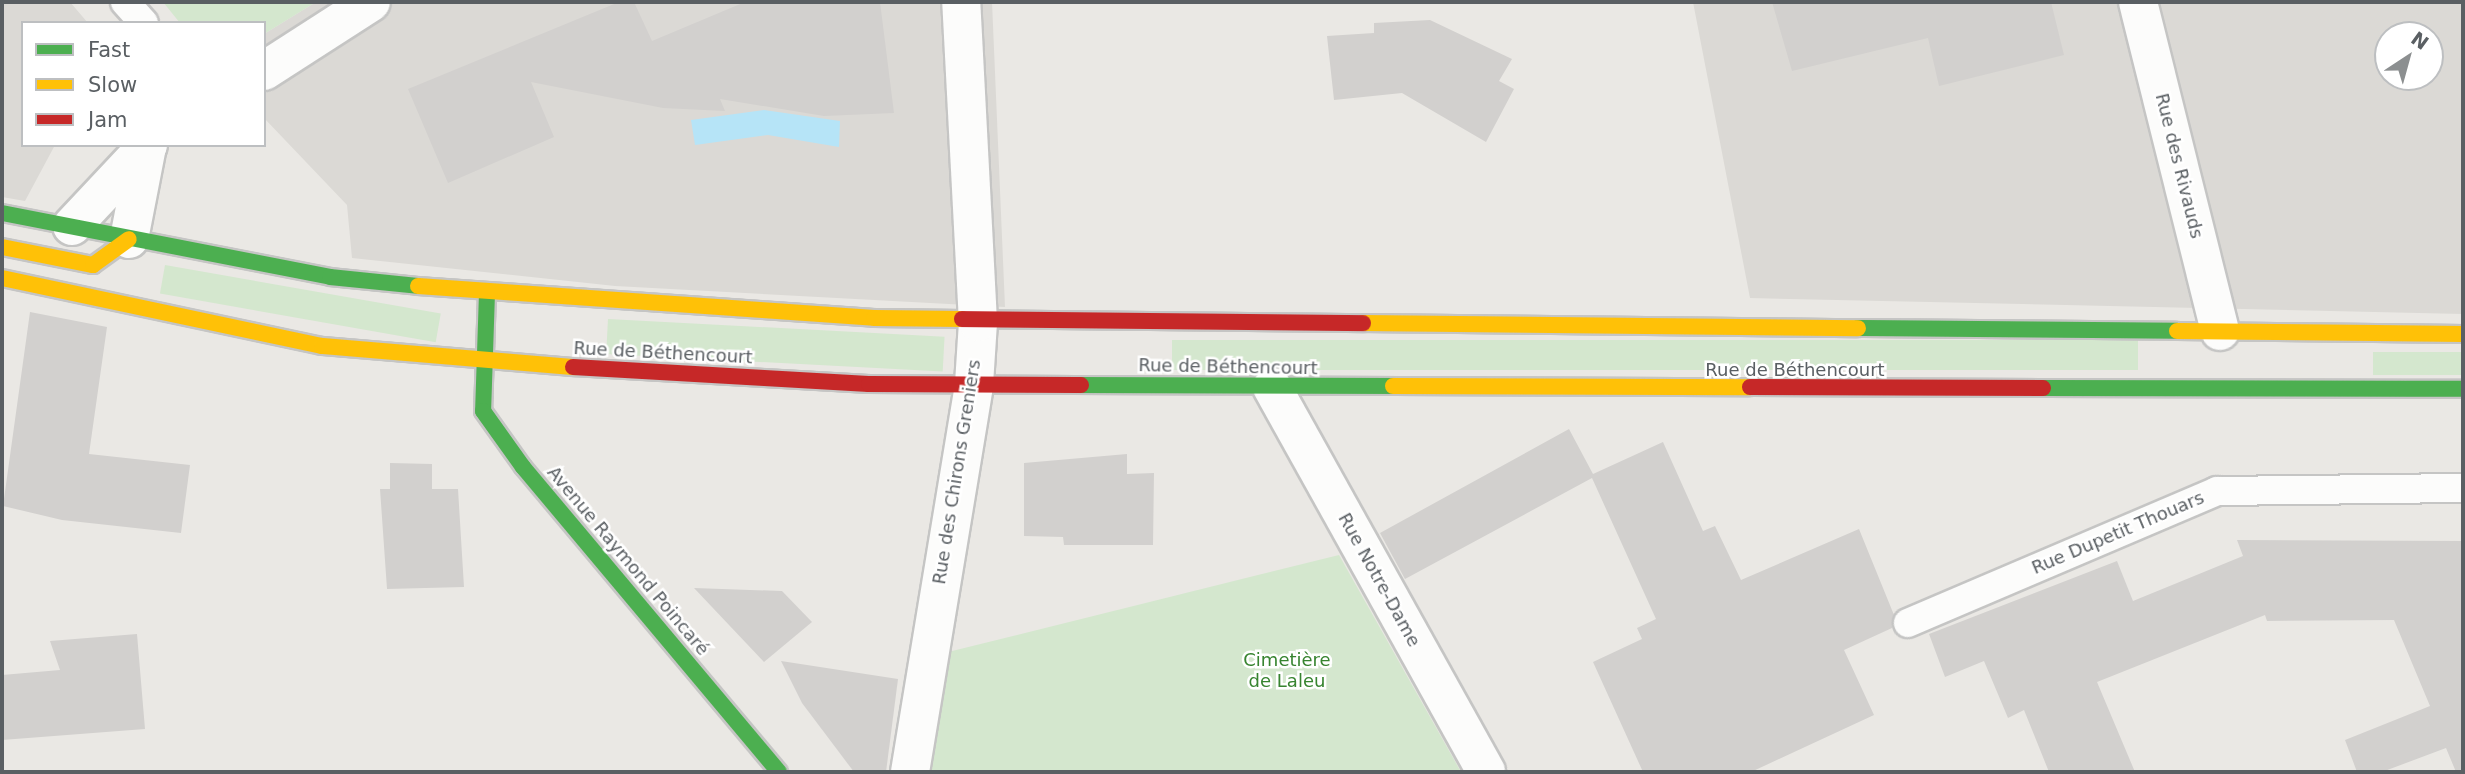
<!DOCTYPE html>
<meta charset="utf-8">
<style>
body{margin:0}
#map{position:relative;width:2465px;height:774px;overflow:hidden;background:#eae8e4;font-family:"DejaVu Sans",sans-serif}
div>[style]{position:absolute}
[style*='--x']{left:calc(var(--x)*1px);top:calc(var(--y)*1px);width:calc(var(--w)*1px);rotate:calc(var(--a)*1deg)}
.industrial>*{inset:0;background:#dbd9d5}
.green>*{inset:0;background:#d4e7ce;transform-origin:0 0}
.water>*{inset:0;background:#b6e4f7}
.building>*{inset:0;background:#d2d0ce}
.roads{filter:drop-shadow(2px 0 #c5c5c4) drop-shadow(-2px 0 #c5c5c4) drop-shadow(0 2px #c5c5c4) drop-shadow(0 -2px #c5c5c4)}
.lane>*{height:28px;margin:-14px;padding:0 14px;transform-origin:14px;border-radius:14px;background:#fcfcfb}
.street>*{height:38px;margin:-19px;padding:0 19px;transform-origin:19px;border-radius:19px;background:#fcfcfb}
.fast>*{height:16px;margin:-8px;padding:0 8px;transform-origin:8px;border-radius:8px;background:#4caf50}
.slow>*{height:16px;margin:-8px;padding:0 8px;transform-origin:8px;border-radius:8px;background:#ffc107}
.jam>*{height:16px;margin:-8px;padding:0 8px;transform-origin:8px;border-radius:8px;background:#c62828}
span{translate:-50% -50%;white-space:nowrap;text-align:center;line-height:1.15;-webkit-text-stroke:5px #fff;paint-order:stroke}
.street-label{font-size:18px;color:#5a5f63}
.park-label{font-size:18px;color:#378430}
.frame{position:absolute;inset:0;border:4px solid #5a5f63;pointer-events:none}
.legend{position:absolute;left:21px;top:21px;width:245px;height:126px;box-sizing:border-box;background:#fff;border:2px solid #bdbfc1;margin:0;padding:9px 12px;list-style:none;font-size:21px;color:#5a5f63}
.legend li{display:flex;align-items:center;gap:14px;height:35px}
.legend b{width:35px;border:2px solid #bdbfc1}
.north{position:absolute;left:2374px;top:21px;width:70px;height:70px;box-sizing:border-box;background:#fff;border:2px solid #bdbfc1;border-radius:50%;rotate:36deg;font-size:19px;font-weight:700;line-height:28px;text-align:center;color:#5a5f63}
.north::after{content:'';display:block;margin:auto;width:24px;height:32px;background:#8c8f90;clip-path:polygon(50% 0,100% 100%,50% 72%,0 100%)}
</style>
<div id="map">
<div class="industrial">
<i style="clip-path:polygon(2px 2px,70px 2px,88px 23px,23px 23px,23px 145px,55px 145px,25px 201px,2px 197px)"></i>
<i style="clip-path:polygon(316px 2px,992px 2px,1005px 307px,615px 286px,352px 258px,347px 205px,264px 118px,264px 34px)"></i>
<i style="clip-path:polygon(evenodd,1693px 2px,2463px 2px,2463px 314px,1750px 298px,1693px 2px,2388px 35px,2430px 35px,2430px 77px,2388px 77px,2388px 35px)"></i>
</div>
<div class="green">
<i style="clip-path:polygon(163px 2px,316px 2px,264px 34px,264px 23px,180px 23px)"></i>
<i style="left:165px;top:265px;width:280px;height:29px;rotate:10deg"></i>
<i style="left:608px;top:319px;width:337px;height:35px;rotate:3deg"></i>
<i style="left:1172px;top:340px;width:966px;height:30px"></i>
<i style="left:2373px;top:352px;width:90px;height:23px"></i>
<i style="clip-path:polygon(1339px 555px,1461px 772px,929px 772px,940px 654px)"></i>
</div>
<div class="water">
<i style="clip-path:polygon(764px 110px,840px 121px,839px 147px,768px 135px,695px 145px,691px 120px)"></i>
</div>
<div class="building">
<i style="clip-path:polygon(619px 2px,634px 2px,652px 41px,745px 2px,880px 2px,894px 113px,824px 116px,720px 99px,725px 111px,663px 108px,531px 82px,554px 137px,448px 183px,408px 89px)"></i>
<i style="clip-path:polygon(1772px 2px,2051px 2px,2064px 55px,1939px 86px,1928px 38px,1792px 71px)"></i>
<i style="clip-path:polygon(1430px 20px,1512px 59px,1499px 81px,1514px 89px,1486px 142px,1402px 93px,1334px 100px,1327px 36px,1374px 33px,1374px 23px)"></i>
<i style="clip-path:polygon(30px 312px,107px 327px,89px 454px,190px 465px,181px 533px,62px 520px,3px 506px)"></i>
<i style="clip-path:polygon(1569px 429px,1593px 474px,1663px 442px,1703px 531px,1715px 526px,1741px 580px,1859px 529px,1894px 615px,1892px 628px,1844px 650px,1874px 715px,1751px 772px,1643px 772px,1593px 662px,1642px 639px,1637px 628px,1656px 619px,1592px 478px,1405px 579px,1380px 533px)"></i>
<i style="clip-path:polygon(1127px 454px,1127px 474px,1154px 473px,1153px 545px,1064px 545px,1063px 537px,1024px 536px,1024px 463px)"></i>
<i style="clip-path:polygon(390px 463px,432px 464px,432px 489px,458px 489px,464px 587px,387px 589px,380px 489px,390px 489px)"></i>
<i style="clip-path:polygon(2237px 540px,2463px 541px,2463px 772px,2456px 772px,2446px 748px,2382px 772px,2357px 772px,2345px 740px,2430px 706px,2394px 620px,2267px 621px,2265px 615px,2097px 682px,2135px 772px,2049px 772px,2024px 710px,2008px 718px,1984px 661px,1945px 677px,1929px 634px,2117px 561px,2133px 601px,2243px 556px)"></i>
<i style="clip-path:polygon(694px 588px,782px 591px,812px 622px,764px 662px)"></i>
<i style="clip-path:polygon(137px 634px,145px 729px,2px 740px,2px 675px,60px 670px,50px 641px)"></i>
<i style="clip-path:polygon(781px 661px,898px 679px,886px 772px,854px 772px,802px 703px)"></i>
</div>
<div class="roads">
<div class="lane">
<i style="--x:125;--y:2;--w:28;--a:48"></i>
<i style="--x:1908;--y:623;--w:336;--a:-23.1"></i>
<i style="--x:2217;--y:491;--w:246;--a:-0.7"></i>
</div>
<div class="street">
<i style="--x:2138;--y:2;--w:339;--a:76"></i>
<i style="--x:264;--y:71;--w:127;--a:-32.8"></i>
<i style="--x:72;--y:226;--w:111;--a:-46.8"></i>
<i style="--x:129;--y:239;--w:95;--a:-79"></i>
<i style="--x:1272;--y:387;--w:440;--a:60.9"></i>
<i style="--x:910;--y:772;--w:393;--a:-80.6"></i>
<i style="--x:974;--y:384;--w:62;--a:-86.3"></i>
<i style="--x:978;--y:322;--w:320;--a:-93"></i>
</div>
<div class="fast">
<i style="--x:2;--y:213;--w:334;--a:11"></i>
<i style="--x:330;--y:277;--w:88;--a:5.8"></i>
<i style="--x:487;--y:293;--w:118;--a:91.9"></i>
<i style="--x:483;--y:411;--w:69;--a:54.5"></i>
<i style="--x:523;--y:467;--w:398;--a:50"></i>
<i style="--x:1858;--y:328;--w:319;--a:0.5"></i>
<i style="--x:1081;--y:385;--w:312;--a:0.2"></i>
<i style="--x:2043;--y:388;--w:420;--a:0.1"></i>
</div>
<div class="slow">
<i style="--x:2;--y:247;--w:93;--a:11.2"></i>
<i style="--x:93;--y:265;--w:44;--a:-35.8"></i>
<i style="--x:2;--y:278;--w:327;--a:12"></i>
<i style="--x:322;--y:346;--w:252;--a:4.8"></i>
<i style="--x:418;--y:286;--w:457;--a:4"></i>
<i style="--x:874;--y:318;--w:88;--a:0.7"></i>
<i style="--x:1363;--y:323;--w:495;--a:0.6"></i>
<i style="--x:2177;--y:331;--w:286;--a:0.6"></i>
<i style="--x:1393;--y:386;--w:357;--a:0.2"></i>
</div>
<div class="jam">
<i style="--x:962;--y:319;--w:401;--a:0.6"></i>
<i style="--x:573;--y:367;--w:296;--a:3.3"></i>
<i style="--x:869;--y:384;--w:212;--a:0.3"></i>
<i style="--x:1750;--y:387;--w:293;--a:0.2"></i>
</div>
</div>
<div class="street-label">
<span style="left:2179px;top:166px;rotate:76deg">Rue des Rivauds</span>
<span style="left:663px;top:353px;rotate:3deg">Rue de Béthencourt</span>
<span style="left:1228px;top:367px;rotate:1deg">Rue de Béthencourt</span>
<span style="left:1795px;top:370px">Rue de Béthencourt</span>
<span style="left:957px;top:472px;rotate:-81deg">Rue des Chirons Greniers</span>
<span style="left:2118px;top:533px;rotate:-23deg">Rue Dupetit Thouars</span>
<span style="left:628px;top:561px;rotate:50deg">Avenue Raymond Poincaré</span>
<span style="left:1379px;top:580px;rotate:61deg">Rue Notre-Dame</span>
</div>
<div class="park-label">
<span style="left:1287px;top:671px">Cimetière<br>de Laleu</span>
</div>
<div class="frame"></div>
<ul class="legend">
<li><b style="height:9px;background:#4caf50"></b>Fast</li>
<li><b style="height:9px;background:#ffc107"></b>Slow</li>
<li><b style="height:9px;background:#c62828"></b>Jam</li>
</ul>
<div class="north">N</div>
</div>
